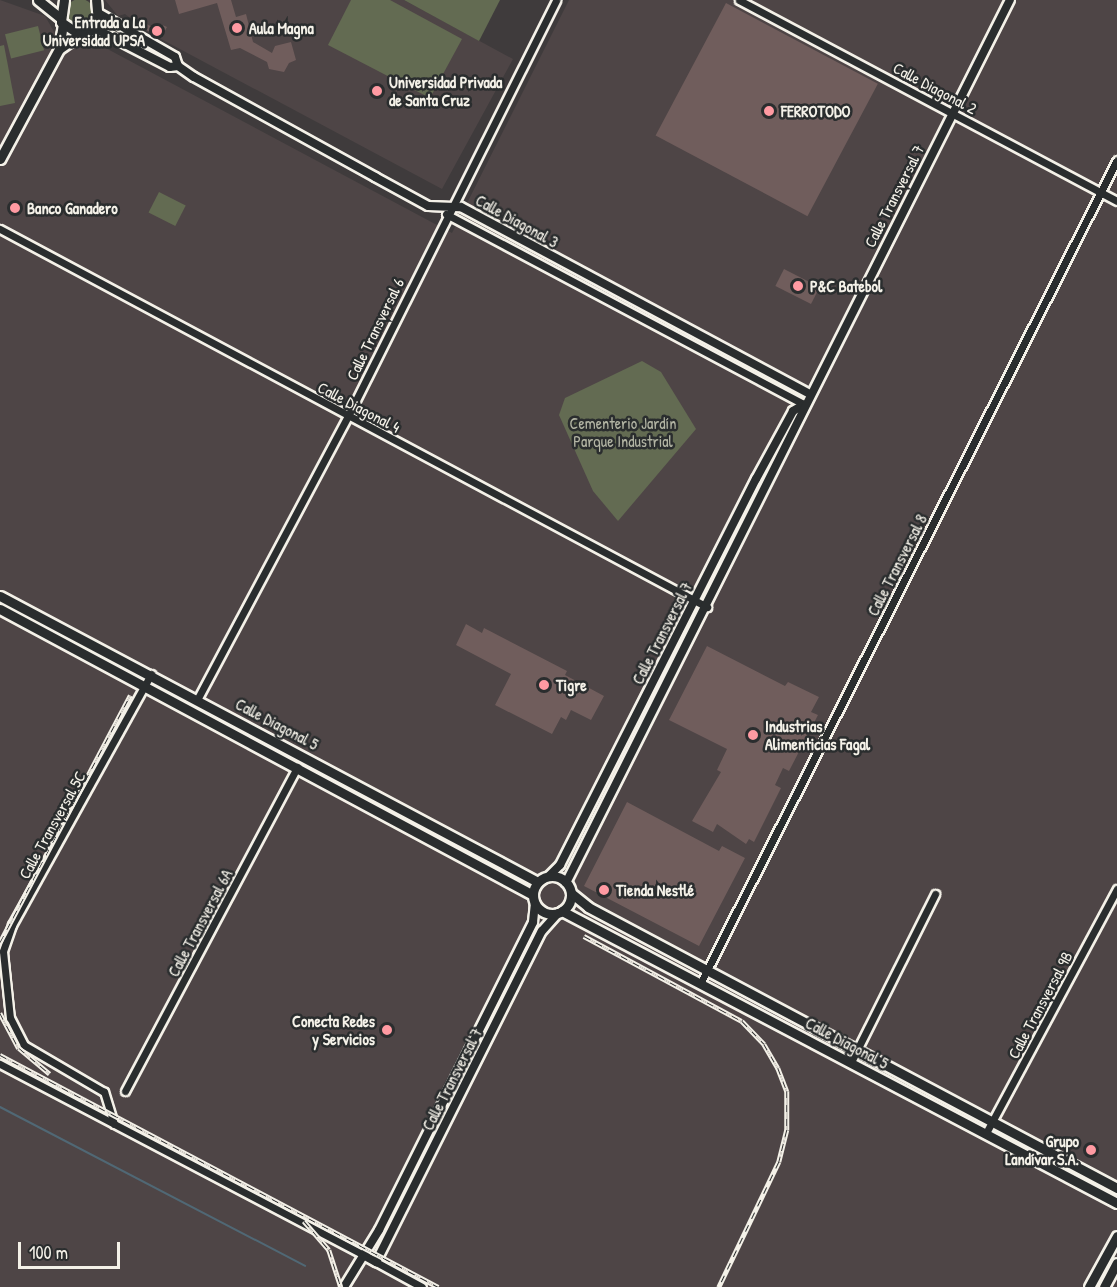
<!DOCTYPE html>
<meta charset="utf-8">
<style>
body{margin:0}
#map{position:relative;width:1117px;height:1287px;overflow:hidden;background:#3f3b3c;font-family:"Patrick Hand",sans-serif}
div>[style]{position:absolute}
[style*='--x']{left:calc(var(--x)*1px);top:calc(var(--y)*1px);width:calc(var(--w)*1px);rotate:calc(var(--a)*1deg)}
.built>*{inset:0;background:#4e4546}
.green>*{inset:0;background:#636b52;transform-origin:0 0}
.round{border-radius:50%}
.stream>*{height:2px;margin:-1px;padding:0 1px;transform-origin:1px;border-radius:1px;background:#506875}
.building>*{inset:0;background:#705d5c;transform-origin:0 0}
.roads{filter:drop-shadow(2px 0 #f4f1e8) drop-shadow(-2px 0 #f4f1e8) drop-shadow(0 2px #f4f1e8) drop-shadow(0 -2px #f4f1e8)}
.minor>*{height:7px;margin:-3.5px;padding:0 3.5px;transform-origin:3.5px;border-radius:3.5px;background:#2a2d2e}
.tertiary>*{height:8px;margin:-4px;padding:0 4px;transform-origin:4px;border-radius:4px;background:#2a2d2e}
.secondary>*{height:9px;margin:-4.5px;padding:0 4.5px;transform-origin:4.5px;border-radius:4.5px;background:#2a2d2e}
.secondary>.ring{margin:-4.5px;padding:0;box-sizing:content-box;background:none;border:9px solid #2a2d2e;border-radius:50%}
.rail>*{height:4.5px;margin-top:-2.25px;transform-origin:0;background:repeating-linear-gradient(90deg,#2a2d2e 0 7px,#f4f1e8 0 14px);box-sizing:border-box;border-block:2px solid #f4f1e8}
.dots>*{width:16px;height:16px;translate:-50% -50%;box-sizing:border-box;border:3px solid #2a2d2e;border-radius:50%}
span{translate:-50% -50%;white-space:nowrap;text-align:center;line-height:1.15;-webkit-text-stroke:5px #2a2d2e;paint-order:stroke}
.poi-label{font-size:16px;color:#f4f1e8;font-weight:700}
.right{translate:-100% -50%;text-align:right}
.left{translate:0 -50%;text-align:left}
.street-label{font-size:16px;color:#f4f1e8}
.park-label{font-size:16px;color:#b3b5a4}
.scale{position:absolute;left:18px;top:1242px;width:102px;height:27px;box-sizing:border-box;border:3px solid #f4f1e8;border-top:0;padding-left:8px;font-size:18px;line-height:21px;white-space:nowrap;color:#f4f1e8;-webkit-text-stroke:4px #2a2d2e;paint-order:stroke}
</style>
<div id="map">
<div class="built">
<i style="clip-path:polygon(0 0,45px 16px,57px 37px,75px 47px,92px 42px,100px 45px,452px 233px,569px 0,1117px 0,1117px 1287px,0 1287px)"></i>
<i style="clip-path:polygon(105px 0,404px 0,513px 59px,442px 189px,148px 32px,125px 14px,118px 16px)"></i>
</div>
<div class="green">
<i class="round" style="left:65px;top:-1px;width:30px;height:30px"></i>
<i style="clip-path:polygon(351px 0,390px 0,462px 39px,430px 98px,328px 45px)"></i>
<i style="clip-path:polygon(404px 0,500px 0,479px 41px)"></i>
<i style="left:38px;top:26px;width:25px;height:34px;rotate:76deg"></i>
<i style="clip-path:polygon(4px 45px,15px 103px,0 106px,0 46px)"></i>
<i style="left:159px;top:192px;width:30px;height:23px;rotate:27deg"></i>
<i style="clip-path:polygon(642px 361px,661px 372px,696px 429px,618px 521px,593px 491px,559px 415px,565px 398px)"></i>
</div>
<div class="stream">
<i style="--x:0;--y:1107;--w:344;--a:27.5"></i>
</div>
<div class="building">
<i style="clip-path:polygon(175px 0,231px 0,236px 17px,246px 14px,253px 42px,272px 53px,275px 46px,291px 42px,296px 60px,289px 63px,284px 72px,269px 69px,267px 62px,240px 48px,231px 50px,217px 3px,179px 14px)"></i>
<i style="left:726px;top:3px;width:172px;height:150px;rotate:28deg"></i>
<i style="clip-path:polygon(143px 22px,154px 28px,160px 24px,167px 27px,161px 38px,141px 27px)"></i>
<i style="left:784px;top:269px;width:40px;height:19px;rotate:27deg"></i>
<i style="clip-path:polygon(466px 624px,482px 633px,484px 628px,567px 671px,565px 675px,604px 696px,591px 720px,571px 710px,566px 720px,561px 717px,552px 734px,495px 705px,511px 674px,456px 645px)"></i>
<i style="clip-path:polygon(707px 646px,785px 686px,788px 682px,819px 697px,811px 712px,818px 715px,789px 771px,783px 768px,775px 785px,781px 788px,754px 842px,749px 839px,746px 844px,717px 824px,713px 832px,692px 821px,721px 772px,717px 770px,727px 749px,669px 720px)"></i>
<i style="clip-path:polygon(627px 802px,719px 851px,722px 846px,745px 858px,699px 946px,584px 886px)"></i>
</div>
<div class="roads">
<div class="minor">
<i style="--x:739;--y:0;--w:428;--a:28"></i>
<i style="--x:446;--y:214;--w:405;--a:28"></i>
<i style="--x:0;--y:229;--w:802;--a:28.13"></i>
<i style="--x:198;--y:698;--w:319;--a:-62"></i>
<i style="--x:348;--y:416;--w:465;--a:-63.4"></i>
<i style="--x:701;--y:982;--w:921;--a:-63.16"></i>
<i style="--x:851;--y:1062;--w:188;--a:-63.4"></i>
<i style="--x:0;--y:1064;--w:412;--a:27.7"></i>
<i style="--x:125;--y:1091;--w:367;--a:-62"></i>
<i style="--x:114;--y:1124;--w:34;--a:-107"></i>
<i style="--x:104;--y:1092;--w:93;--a:-149.6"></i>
<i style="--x:24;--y:1045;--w:30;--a:-117"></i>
<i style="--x:10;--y:1018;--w:67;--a:-96"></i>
<i style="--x:3;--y:951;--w:28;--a:-71"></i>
<i style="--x:12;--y:925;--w:287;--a:-61"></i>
<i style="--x:986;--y:1133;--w:277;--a:-61.8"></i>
<i style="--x:376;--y:1262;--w:52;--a:28.5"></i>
</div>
<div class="tertiary">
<i style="--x:100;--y:14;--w:86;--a:29.8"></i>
<i style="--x:175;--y:57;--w:9;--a:72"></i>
<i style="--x:178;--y:66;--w:19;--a:35"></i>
<i style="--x:194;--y:77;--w:207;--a:28.9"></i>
<i style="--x:375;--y:177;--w:60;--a:28.7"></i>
<i style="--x:428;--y:206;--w:33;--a:2"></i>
<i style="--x:461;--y:207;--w:396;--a:28.2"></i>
<i style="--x:94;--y:28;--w:85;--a:27.2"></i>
<i style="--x:170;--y:67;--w:8;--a:-7"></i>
<i style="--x:548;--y:877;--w:17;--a:-45"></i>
<i style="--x:560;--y:865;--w:433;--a:-63.1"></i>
<i style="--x:756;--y:479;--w:77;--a:-61.4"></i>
<i style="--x:793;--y:411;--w:12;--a:-31"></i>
<i style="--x:566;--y:883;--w:988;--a:-63.31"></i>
<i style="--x:365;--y:1256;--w:13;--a:29"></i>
<i style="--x:376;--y:1262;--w:370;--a:-63.4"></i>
<i style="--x:542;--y:931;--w:24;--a:-48"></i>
<i style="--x:344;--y:1287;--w:67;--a:-58.4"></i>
<i style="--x:379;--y:1230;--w:344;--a:-63.4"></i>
<i style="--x:533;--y:922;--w:18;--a:-84"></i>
</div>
<div class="secondary">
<i style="--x:38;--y:0;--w:28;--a:39"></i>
<i style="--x:64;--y:0;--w:22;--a:98"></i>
<i style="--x:61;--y:22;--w:22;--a:34"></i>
<i style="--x:79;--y:34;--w:14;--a:-17"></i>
<i style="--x:92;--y:30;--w:10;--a:-53"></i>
<i style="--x:98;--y:22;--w:22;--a:-95"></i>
<i style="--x:59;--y:49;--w:28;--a:-35"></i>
<i style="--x:0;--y:159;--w:125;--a:-61.8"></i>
<i style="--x:59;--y:49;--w:24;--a:-81"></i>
<i style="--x:0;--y:596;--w:609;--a:28"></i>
<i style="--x:0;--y:609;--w:605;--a:28.22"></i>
<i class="ring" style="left:533px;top:876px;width:29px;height:29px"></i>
<i style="--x:571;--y:893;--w:22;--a:39"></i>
<i style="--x:588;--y:907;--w:599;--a:27.98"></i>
<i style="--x:562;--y:911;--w:627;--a:27.75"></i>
<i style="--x:1089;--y:1287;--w:58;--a:-61.2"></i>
<i style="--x:1104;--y:1287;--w:27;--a:-62"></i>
</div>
</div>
<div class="rail">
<i style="--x:584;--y:936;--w:179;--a:28.3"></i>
<i style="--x:742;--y:1021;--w:32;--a:46"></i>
<i style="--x:764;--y:1044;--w:28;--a:60"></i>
<i style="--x:778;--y:1068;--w:25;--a:69"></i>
<i style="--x:787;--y:1091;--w:39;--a:90"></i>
<i style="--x:787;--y:1130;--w:33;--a:104"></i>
<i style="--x:779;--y:1162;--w:139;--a:115.6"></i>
<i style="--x:0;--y:942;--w:279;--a:-62.2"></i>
<i style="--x:0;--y:1013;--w:40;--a:62"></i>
<i style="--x:19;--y:1048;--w:40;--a:40"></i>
<i style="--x:0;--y:1055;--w:496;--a:27.9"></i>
<i style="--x:304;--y:1221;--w:38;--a:49"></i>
<i style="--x:329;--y:1250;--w:39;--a:72"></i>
</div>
<div class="dots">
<i style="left:237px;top:28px;background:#ff9aa2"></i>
<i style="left:157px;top:31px;background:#ff9aa2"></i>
<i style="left:377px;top:91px;background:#ff9aa2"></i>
<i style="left:769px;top:111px;background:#ff9aa2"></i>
<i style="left:15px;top:208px;background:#ff9aa2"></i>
<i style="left:798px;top:286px;background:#ff9aa2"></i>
<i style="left:544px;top:685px;background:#ff9aa2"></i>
<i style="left:753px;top:735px;background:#ff9aa2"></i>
<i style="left:604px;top:890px;background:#ff9aa2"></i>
<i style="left:387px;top:1030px;background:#ff9aa2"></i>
<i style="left:1091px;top:1150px;background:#ff9aa2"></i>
</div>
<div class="poi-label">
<span class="right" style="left:145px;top:31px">Entrada a La<br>Universidad UPSA</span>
<span class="left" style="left:249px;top:28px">Aula Magna</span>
<span class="left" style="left:389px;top:91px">Universidad Privada<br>de Santa Cruz</span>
<span class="left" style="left:781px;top:111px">FERROTODO</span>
<span class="left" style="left:27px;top:208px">Banco Ganadero</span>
<span class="left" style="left:810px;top:286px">P&amp;C Batebol</span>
<span class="left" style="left:556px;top:685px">Tigre</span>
<span class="left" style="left:765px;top:735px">Industrias<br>Alimenticias Fagal</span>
<span class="left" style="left:616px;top:890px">Tienda Nestlé</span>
<span class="right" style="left:375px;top:1030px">Conecta Redes<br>y Servicios</span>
<span class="right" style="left:1079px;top:1150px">Grupo<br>Landívar S.A.</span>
</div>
<div class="street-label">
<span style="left:935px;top:88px;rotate:28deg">Calle Diagonal 2</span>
<span style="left:894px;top:196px;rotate:-63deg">Calle Transversal 7</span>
<span style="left:517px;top:221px;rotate:29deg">Calle Diagonal 3</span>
<span style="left:375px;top:329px;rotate:-64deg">Calle Transversal 6</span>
<span style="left:359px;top:407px;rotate:28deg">Calle Diagonal 4</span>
<span style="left:897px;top:565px;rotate:-63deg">Calle Transversal 8</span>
<span style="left:662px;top:633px;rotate:-63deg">Calle Transversal 7</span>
<span style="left:277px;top:724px;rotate:28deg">Calle Diagonal 5</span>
<span style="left:52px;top:825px;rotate:-61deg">Calle Transversal 5C</span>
<span style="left:200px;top:923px;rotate:-62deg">Calle Transversal 6A</span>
<span style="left:1040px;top:1005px;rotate:-62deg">Calle Transversal 9B</span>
<span style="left:847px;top:1043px;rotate:28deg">Calle Diagonal 5</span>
<span style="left:452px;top:1079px;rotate:-63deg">Calle Transversal 7</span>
</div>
<div class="park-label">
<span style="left:623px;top:432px">Cementerio Jardín<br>Parque Industrial</span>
</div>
<div class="scale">100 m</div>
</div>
